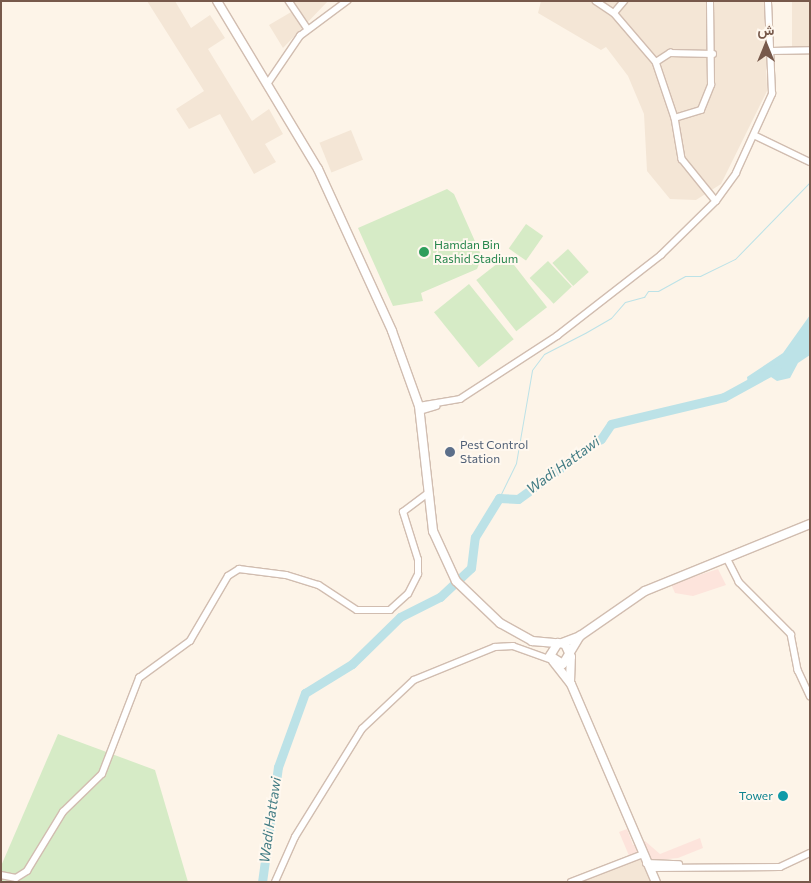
<!DOCTYPE html>
<meta charset="utf-8">
<style>
body{margin:0}
#map{position:relative;width:811px;height:883px;overflow:hidden;background:#fdf4e8;font-family:Commissioner,Vazirmatn,sans-serif}
div>[style]{position:absolute}
[style*='--x']{left:calc(var(--x)*1px);top:calc(var(--y)*1px);width:calc(var(--w)*1px);rotate:calc(var(--a)*1deg)}
.residential>*{inset:0;background:#f4e6d6;transform-origin:0 0}
.commercial>*{inset:0;background:#fde4dc}
.green>*{inset:0;background:#d6ebc6;transform-origin:0 0}
.water>*{inset:0;background:#bce2e7}
.stream>*{height:1px;margin:-0.5px;padding:0 0.5px;transform-origin:0.5px;border-radius:0.5px;background:#bce2e7}
.river>*{height:9px;margin:-4.5px;padding:0 4.5px;transform-origin:4.5px;border-radius:4.5px;background:#bce2e7}
.roads{filter:drop-shadow(1px 0 #d1bdb0) drop-shadow(-1px 0 #d1bdb0) drop-shadow(0 1px #d1bdb0) drop-shadow(0 -1px #d1bdb0)}
.street>*{height:5.5px;margin:-2.75px;padding:0 2.75px;transform-origin:2.75px;border-radius:2.75px;background:#fff}
.secondary>*{height:8px;margin:-4px;padding:0 4px;transform-origin:4px;border-radius:4px;background:#fff}
.dots>*{width:14px;height:14px;translate:-50% -50%;box-sizing:border-box;border:2px solid #fff8ef;border-radius:50%}
span{translate:-50% -50%;white-space:nowrap;text-align:center;line-height:1.15;-webkit-text-stroke:4px #fff8ef;paint-order:stroke}
.leisure-label{font-size:12px;color:#27864d}
.left{translate:0 -50%;text-align:left}
.service-label{font-size:12px;color:#4e5e75}
.culture-label{font-size:12px;color:#0d838f}
.right{translate:-100% -50%;text-align:right}
.water-label{font-size:14px;color:#417b83;font-style:italic}
.frame{position:absolute;inset:0;border:2px solid #77594b;pointer-events:none}
.north{position:absolute;left:741px;top:20px;width:50px;height:50px;-webkit-text-stroke:4px #fff8ef;paint-order:stroke;rotate:0deg;font-size:14px;font-weight:700;line-height:20px;text-align:center;color:#77594b}
.north::after{content:'';display:block;margin:auto;width:18px;height:22px;background:#77594b;clip-path:polygon(50% 0,100% 100%,50% 72%,0 100%)}
</style>
<div id="map">
<div class="residential">
<i style="clip-path:polygon(147px 1px,175px 1px,191px 28px,210px 15px,225px 38px,208px 49px,252px 121px,269px 109px,283px 134px,265px 144px,276px 162px,254px 174px,220px 114px,189px 129px,176px 109px,204px 91px)"></i>
<i style="clip-path:polygon(294px 1px,328px 1px,283px 48px,269px 25px,298px 8px)"></i>
<i style="clip-path:polygon(541px 1px,764px 1px,767px 91px,721px 184px,696px 200px,670px 199px,647px 171px,644px 114px,628px 76px,606px 47px,601px 50px,538px 13px)"></i>
<i style="left:792px;top:1px;width:18px;height:52px"></i>
<i style="left:351px;top:130px;width:32px;height:34px;rotate:68deg"></i>
<i style="clip-path:polygon(644px 852px,651px 882px,568px 882px)"></i>
</div>
<div class="commercial">
<i style="clip-path:polygon(718px 569px,726px 585px,693px 596px,675px 593px,671px 584px)"></i>
<i style="clip-path:polygon(627px 829px,633px 845px,645px 841px,660px 854px,700px 838px,703px 848px,678px 858px,648px 861px,644px 853px,630px 858px,619px 832px)"></i>
</div>
<div class="green">
<i style="clip-path:polygon(447px 189px,454px 194px,482px 257px,477px 269px,421px 293px,423px 301px,393px 306px,358px 228px)"></i>
<i style="left:526px;top:224px;width:21px;height:30px;rotate:35deg"></i>
<i style="left:568px;top:249px;width:31px;height:21px;rotate:48deg"></i>
<i style="left:507px;top:256px;width:65px;height:39px;rotate:52deg"></i>
<i style="left:548px;top:261px;width:35px;height:25px;rotate:47deg"></i>
<i style="left:469px;top:284px;width:71px;height:45px;rotate:51deg"></i>
<i style="clip-path:polygon(58px 734px,155px 770px,188px 882px,1px 882px,1px 866px)"></i>
</div>
<div class="water">
<i style="clip-path:polygon(810px 315px,810px 355px,798px 363px,790px 378px,777px 381px,765px 373px,748px 384px,747px 377px,783px 353px)"></i>
</div>
<div class="stream">
<i style="--x:499;--y:498;--w:39;--a:-64"></i>
<i style="--x:516;--y:463;--w:94;--a:-80.2"></i>
<i style="--x:532;--y:370;--w:20;--a:-53"></i>
<i style="--x:544;--y:354;--w:46;--a:-27.1"></i>
<i style="--x:585;--y:333;--w:30;--a:-30"></i>
<i style="--x:611;--y:318;--w:21;--a:-49"></i>
<i style="--x:625;--y:302;--w:20;--a:-15"></i>
<i style="--x:644;--y:297;--w:7;--a:-56"></i>
<i style="--x:648;--y:291;--w:10;--a:0"></i>
<i style="--x:658;--y:291;--w:31;--a:-29"></i>
<i style="--x:685;--y:276;--w:15;--a:0"></i>
<i style="--x:700;--y:276;--w:39;--a:-26"></i>
<i style="--x:735;--y:259;--w:107;--a:-45.8"></i>
</div>
<div class="river">
<i style="--x:262;--y:882;--w:116;--a:-82.1"></i>
<i style="--x:278;--y:767;--w:79;--a:-70"></i>
<i style="--x:305;--y:693;--w:55;--a:-31.7"></i>
<i style="--x:352;--y:664;--w:67;--a:-44.4"></i>
<i style="--x:400;--y:617;--w:45;--a:-26.6"></i>
<i style="--x:440;--y:597;--w:42;--a:-43.1"></i>
<i style="--x:471;--y:568;--w:31;--a:-83"></i>
<i style="--x:475;--y:537;--w:46;--a:-58.4"></i>
<i style="--x:499;--y:498;--w:19;--a:3"></i>
<i style="--x:518;--y:499;--w:102;--a:-35.9"></i>
<i style="--x:601;--y:439;--w:18;--a:-56"></i>
<i style="--x:611;--y:424;--w:116;--a:-13.4"></i>
<i style="--x:724;--y:397;--w:60;--a:-28.7"></i>
</div>
<div class="roads">
<div class="street">
<i style="--x:289;--y:1;--w:32;--a:56"></i>
<i style="--x:596;--y:1;--w:22;--a:34"></i>
<i style="--x:614;--y:13;--w:65;--a:49.4"></i>
<i style="--x:656;--y:62;--w:59;--a:71.3"></i>
<i style="--x:675;--y:118;--w:42;--a:80.3"></i>
<i style="--x:682;--y:159;--w:54;--a:51"></i>
<i style="--x:614;--y:13;--w:16;--a:-50"></i>
<i style="--x:771;--y:51;--w:39;--a:-1"></i>
<i style="--x:656;--y:62;--w:17;--a:-33"></i>
<i style="--x:670;--y:53;--w:43;--a:1.3"></i>
<i style="--x:268;--y:83;--w:57;--a:-55.8"></i>
<i style="--x:300;--y:36;--w:59;--a:-36.7"></i>
<i style="--x:675;--y:118;--w:27;--a:-17"></i>
<i style="--x:701;--y:110;--w:27;--a:-68"></i>
<i style="--x:711;--y:85;--w:84;--a:-90.7"></i>
<i style="--x:754;--y:135;--w:62;--a:25.7"></i>
<i style="--x:419;--y:406;--w:42;--a:-9.7"></i>
<i style="--x:460;--y:399;--w:116;--a:-33"></i>
<i style="--x:557;--y:336;--w:132;--a:-37.9"></i>
<i style="--x:661;--y:255;--w:77;--a:-44.5"></i>
<i style="--x:716;--y:201;--w:34;--a:-54"></i>
<i style="--x:736;--y:173;--w:87;--a:-65.5"></i>
<i style="--x:772;--y:94;--w:93;--a:-92.5"></i>
<i style="--x:420;--y:411;--w:17;--a:-17"></i>
<i style="--x:728;--y:560;--w:25;--a:63"></i>
<i style="--x:739;--y:582;--w:74;--a:45"></i>
<i style="--x:791;--y:634;--w:37;--a:79"></i>
<i style="--x:798;--y:670;--w:29;--a:65"></i>
<i style="--x:646;--y:863;--w:33;--a:2"></i>
<i style="--x:652;--y:868;--w:128;--a:-0.4"></i>
<i style="--x:780;--y:867;--w:33;--a:-25"></i>
<i style="--x:1;--y:875;--w:15;--a:11"></i>
<i style="--x:16;--y:878;--w:13;--a:-32"></i>
<i style="--x:27;--y:871;--w:69;--a:-58.6"></i>
<i style="--x:63;--y:812;--w:54;--a:-44.3"></i>
<i style="--x:102;--y:774;--w:103;--a:-68.9"></i>
<i style="--x:139;--y:678;--w:63;--a:-36"></i>
<i style="--x:190;--y:641;--w:75;--a:-59.7"></i>
<i style="--x:228;--y:576;--w:13;--a:-32"></i>
<i style="--x:239;--y:569;--w:47;--a:7.3"></i>
<i style="--x:286;--y:575;--w:34;--a:17"></i>
<i style="--x:319;--y:585;--w:45;--a:33.3"></i>
<i style="--x:357;--y:610;--w:33;--a:0"></i>
<i style="--x:390;--y:610;--w:24;--a:-42"></i>
<i style="--x:408;--y:594;--w:22;--a:-63"></i>
<i style="--x:418;--y:574;--w:14;--a:-90"></i>
<i style="--x:418;--y:560;--w:50;--a:-107.4"></i>
<i style="--x:403;--y:512;--w:30;--a:-37"></i>
<i style="--x:275;--y:882;--w:49;--a:-66"></i>
<i style="--x:295;--y:837;--w:127;--a:-58.2"></i>
<i style="--x:362;--y:729;--w:71;--a:-43.3"></i>
<i style="--x:414;--y:680;--w:87;--a:-22.2"></i>
<i style="--x:495;--y:647;--w:18;--a:-3"></i>
<i style="--x:513;--y:646;--w:41;--a:19.7"></i>
<i style="--x:571;--y:882;--w:75;--a:-21.1"></i>
</div>
<div class="secondary">
<i style="--x:217;--y:1;--w:196;--a:59"></i>
<i style="--x:318;--y:169;--w:178;--a:65.4"></i>
<i style="--x:392;--y:331;--w:80;--a:70.2"></i>
<i style="--x:419;--y:406;--w:126;--a:83.6"></i>
<i style="--x:433;--y:531;--w:55;--a:65.3"></i>
<i style="--x:456;--y:581;--w:61;--a:43.7"></i>
<i style="--x:500;--y:623;--w:37;--a:29"></i>
<i style="--x:532;--y:641;--w:33;--a:5"></i>
<i style="--x:565;--y:644;--w:14;--a:65"></i>
<i style="--x:558;--y:643;--w:15;--a:122"></i>
<i style="--x:550;--y:656;--w:15;--a:32"></i>
<i style="--x:563;--y:664;--w:33;--a:-59"></i>
<i style="--x:562;--y:643;--w:19;--a:-21"></i>
<i style="--x:580;--y:636;--w:79;--a:-34.7"></i>
<i style="--x:645;--y:591;--w:178;--a:-22.1"></i>
<i style="--x:553;--y:661;--w:29;--a:52"></i>
<i style="--x:571;--y:684;--w:215;--a:66.8"></i>
<i style="--x:570;--y:682;--w:25;--a:-88"></i>
</div>
</div>
<div class="dots">
<i style="left:424px;top:252px;background:#2e9e5b"></i>
<i style="left:450px;top:452px;background:#5c6f8a"></i>
<i style="left:783px;top:796px;background:#0f9aa8"></i>
</div>
<div class="leisure-label">
<span class="left" style="left:434px;top:252px">Hamdan Bin<br>Rashid Stadium</span>
</div>
<div class="service-label">
<span class="left" style="left:460px;top:452px">Pest Control<br>Station</span>
</div>
<div class="culture-label">
<span class="right" style="left:773px;top:796px">Tower</span>
</div>
<div class="water-label">
<span style="left:563px;top:465px;rotate:-36deg">Wadi Hattawi</span>
<span style="left:270px;top:820px;rotate:-82deg">Wadi Hattawi</span>
</div>
<div class="frame"></div>
<div class="north">ش</div>
</div>
